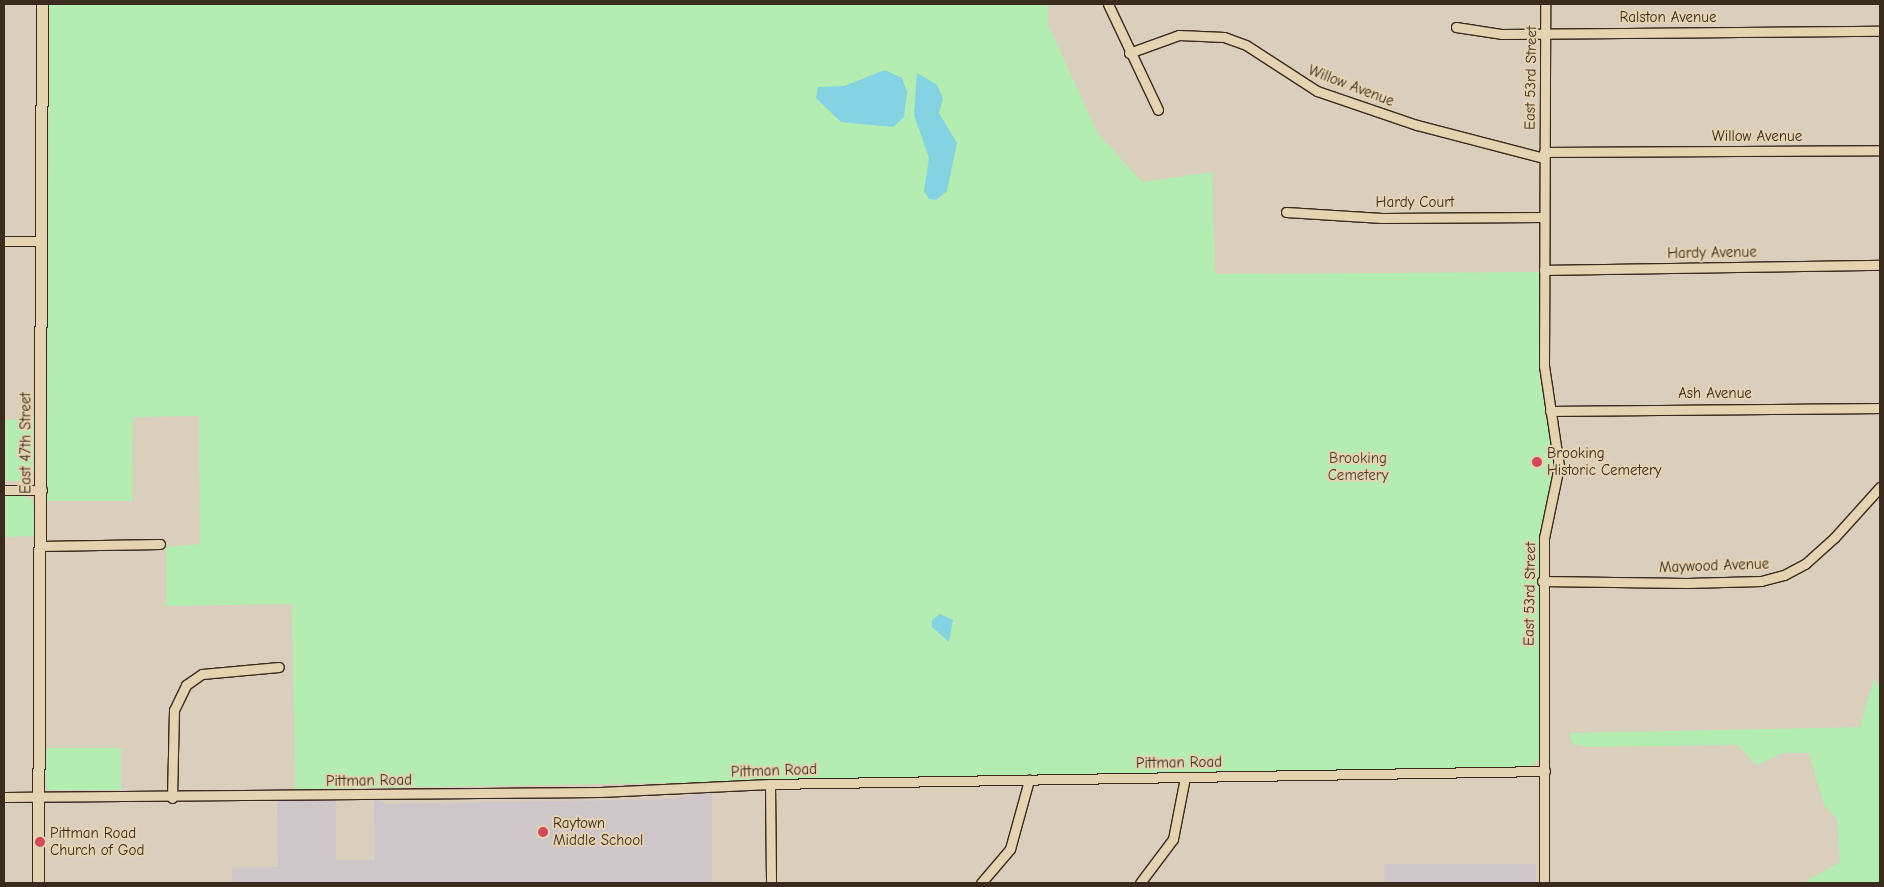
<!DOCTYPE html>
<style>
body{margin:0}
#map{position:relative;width:1884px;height:887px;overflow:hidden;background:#dacebc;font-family:"Comic Neue",sans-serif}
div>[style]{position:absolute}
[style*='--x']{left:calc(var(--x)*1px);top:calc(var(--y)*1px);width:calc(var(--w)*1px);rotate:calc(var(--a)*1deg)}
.built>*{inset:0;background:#cdc7ca;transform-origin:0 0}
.green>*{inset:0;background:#b3edb1;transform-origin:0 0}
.water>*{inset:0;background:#84d3e2}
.roads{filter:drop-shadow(1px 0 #3b2a1e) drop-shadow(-1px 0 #3b2a1e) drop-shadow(0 1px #3b2a1e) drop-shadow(0 -1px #3b2a1e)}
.minor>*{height:9px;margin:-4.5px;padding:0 4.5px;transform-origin:4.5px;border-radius:4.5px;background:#e5d3b1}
.major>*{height:11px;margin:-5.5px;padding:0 5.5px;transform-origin:5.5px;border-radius:5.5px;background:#e5d3b1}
.dots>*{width:14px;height:14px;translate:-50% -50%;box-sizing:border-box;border:2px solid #e5d3b1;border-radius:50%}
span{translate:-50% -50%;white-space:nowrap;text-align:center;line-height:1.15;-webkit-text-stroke:4px #e5d3b1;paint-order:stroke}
.street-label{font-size:15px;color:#3b2a1e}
.poi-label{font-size:15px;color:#3b2a1e}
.left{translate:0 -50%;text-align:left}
.park-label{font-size:15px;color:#473e2d}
.frame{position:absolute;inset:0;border:5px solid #3b2a1e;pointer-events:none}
</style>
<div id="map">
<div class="built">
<i style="clip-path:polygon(712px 790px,712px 883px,232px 883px,232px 867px,278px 867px,277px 800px,336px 799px,336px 860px,375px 860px,374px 798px,386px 804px,674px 799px)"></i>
<i style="left:1385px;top:864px;width:151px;height:19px"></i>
</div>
<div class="green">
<i style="clip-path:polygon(49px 4px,1048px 4px,1048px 24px,1097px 132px,1142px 182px,1212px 172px,1215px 274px,1539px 272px,1540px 381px,1554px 461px,1539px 542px,1540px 758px,1531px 767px,1406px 771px,295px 789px,292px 604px,166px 606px,166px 547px,200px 544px,199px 416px,133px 417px,132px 501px,47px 501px)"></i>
<i style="clip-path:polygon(33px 418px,33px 474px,26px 481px,4px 481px,4px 420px)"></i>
<i style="clip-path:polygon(4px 496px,26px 496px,33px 501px,34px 536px,4px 537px)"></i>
<i style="clip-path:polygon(1874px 679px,1880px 686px,1880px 883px,1803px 883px,1840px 862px,1837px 819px,1824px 805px,1809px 753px,1783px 753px,1756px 765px,1738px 745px,1586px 747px,1572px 743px,1570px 733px,1860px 727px)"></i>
<i style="left:46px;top:748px;width:75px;height:42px"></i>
</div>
<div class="water">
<i style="clip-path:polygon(885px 70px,902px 78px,907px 92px,904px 117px,893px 127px,841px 122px,816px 98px,818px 87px,844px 86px)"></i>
<i style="clip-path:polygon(917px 73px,937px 85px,943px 98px,939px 113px,957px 143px,947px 191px,936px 200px,929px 199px,924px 191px,929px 158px,914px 115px)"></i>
<i style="clip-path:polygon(940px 614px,953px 620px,949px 642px,932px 627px,932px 620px)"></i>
</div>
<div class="roads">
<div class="minor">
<i style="--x:1108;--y:4;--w:117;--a:64.7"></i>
<i style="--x:1456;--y:27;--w:47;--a:8.7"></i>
<i style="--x:1502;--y:34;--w:378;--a:-0.5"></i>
<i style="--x:1129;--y:53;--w:53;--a:-19.8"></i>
<i style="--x:1179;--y:35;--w:45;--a:2.5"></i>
<i style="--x:1224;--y:37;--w:23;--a:20"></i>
<i style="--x:1246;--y:45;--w:85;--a:32.9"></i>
<i style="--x:1317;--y:91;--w:106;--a:18.8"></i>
<i style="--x:1417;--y:125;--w:131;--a:14.6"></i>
<i style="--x:1544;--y:152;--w:336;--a:-0.3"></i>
<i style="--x:1286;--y:212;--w:96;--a:3.6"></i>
<i style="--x:1382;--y:218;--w:161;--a:-0.4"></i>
<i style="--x:4;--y:241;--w:37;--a:0"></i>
<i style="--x:1544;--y:270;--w:336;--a:-0.9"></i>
<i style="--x:1550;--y:411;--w:330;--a:-0.5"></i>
<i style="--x:4;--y:490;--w:38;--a:0"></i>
<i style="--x:40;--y:546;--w:120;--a:-1"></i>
<i style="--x:1542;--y:581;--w:145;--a:0.8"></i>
<i style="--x:1687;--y:583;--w:74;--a:-1.5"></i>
<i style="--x:1761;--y:581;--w:24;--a:-15"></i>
<i style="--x:1784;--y:575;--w:24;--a:-28"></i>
<i style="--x:1805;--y:564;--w:40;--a:-42"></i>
<i style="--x:1835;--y:537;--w:67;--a:-48"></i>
<i style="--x:770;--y:784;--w:99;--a:89.4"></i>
<i style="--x:4;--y:797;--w:596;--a:-0.48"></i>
<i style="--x:600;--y:792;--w:170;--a:-2.7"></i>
<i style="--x:770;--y:784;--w:775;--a:-0.96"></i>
<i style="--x:172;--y:798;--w:88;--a:-88.7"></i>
<i style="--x:174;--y:710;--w:28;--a:-64"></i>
<i style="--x:186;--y:685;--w:19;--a:-35"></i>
<i style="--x:202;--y:674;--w:77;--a:-5.2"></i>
<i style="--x:981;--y:883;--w:45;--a:-49.5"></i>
<i style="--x:1010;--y:849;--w:72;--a:-74.6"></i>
<i style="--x:1140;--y:883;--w:55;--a:-53.1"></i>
<i style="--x:1173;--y:839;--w:63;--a:-79"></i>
<i style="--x:1544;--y:883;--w:345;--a:-90"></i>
<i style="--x:1544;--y:538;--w:74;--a:-78.2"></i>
<i style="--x:1559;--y:466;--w:101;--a:-98.5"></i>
<i style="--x:1544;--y:366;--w:362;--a:-89.8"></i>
</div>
<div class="major">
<i style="--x:38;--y:883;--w:879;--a:-89.74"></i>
</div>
</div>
<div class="dots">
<i style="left:1537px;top:462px;background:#d1495b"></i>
<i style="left:543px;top:832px;background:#d1495b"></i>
<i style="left:40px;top:842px;background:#d1495b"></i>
</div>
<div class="street-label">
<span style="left:1668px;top:18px">Ralston Avenue</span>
<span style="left:1531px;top:78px;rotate:-89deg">East 53rd Street</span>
<span style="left:1351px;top:86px;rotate:21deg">Willow Avenue</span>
<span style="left:1757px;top:137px">Willow Avenue</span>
<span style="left:1415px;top:203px">Hardy Court</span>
<span style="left:1712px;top:253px;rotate:-1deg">Hardy Avenue</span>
<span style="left:1715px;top:394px">Ash Avenue</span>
<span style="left:26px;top:443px;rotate:-90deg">East 47th Street</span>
<span style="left:1714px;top:566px;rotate:-2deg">Maywood Avenue</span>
<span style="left:1530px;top:594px;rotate:-89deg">East 53rd Street</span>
<span style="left:1179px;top:763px;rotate:-1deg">Pittman Road</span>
<span style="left:774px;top:771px;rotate:-2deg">Pittman Road</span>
<span style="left:369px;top:781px;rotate:-1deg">Pittman Road</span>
</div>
<div class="poi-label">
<span class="left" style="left:1547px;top:462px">Brooking<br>Historic Cemetery</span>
<span class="left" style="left:553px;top:832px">Raytown<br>Middle School</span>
<span class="left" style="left:50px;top:842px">Pittman Road<br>Church of God</span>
</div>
<div class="park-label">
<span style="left:1358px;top:467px">Brooking<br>Cemetery</span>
</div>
<div class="frame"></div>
</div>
